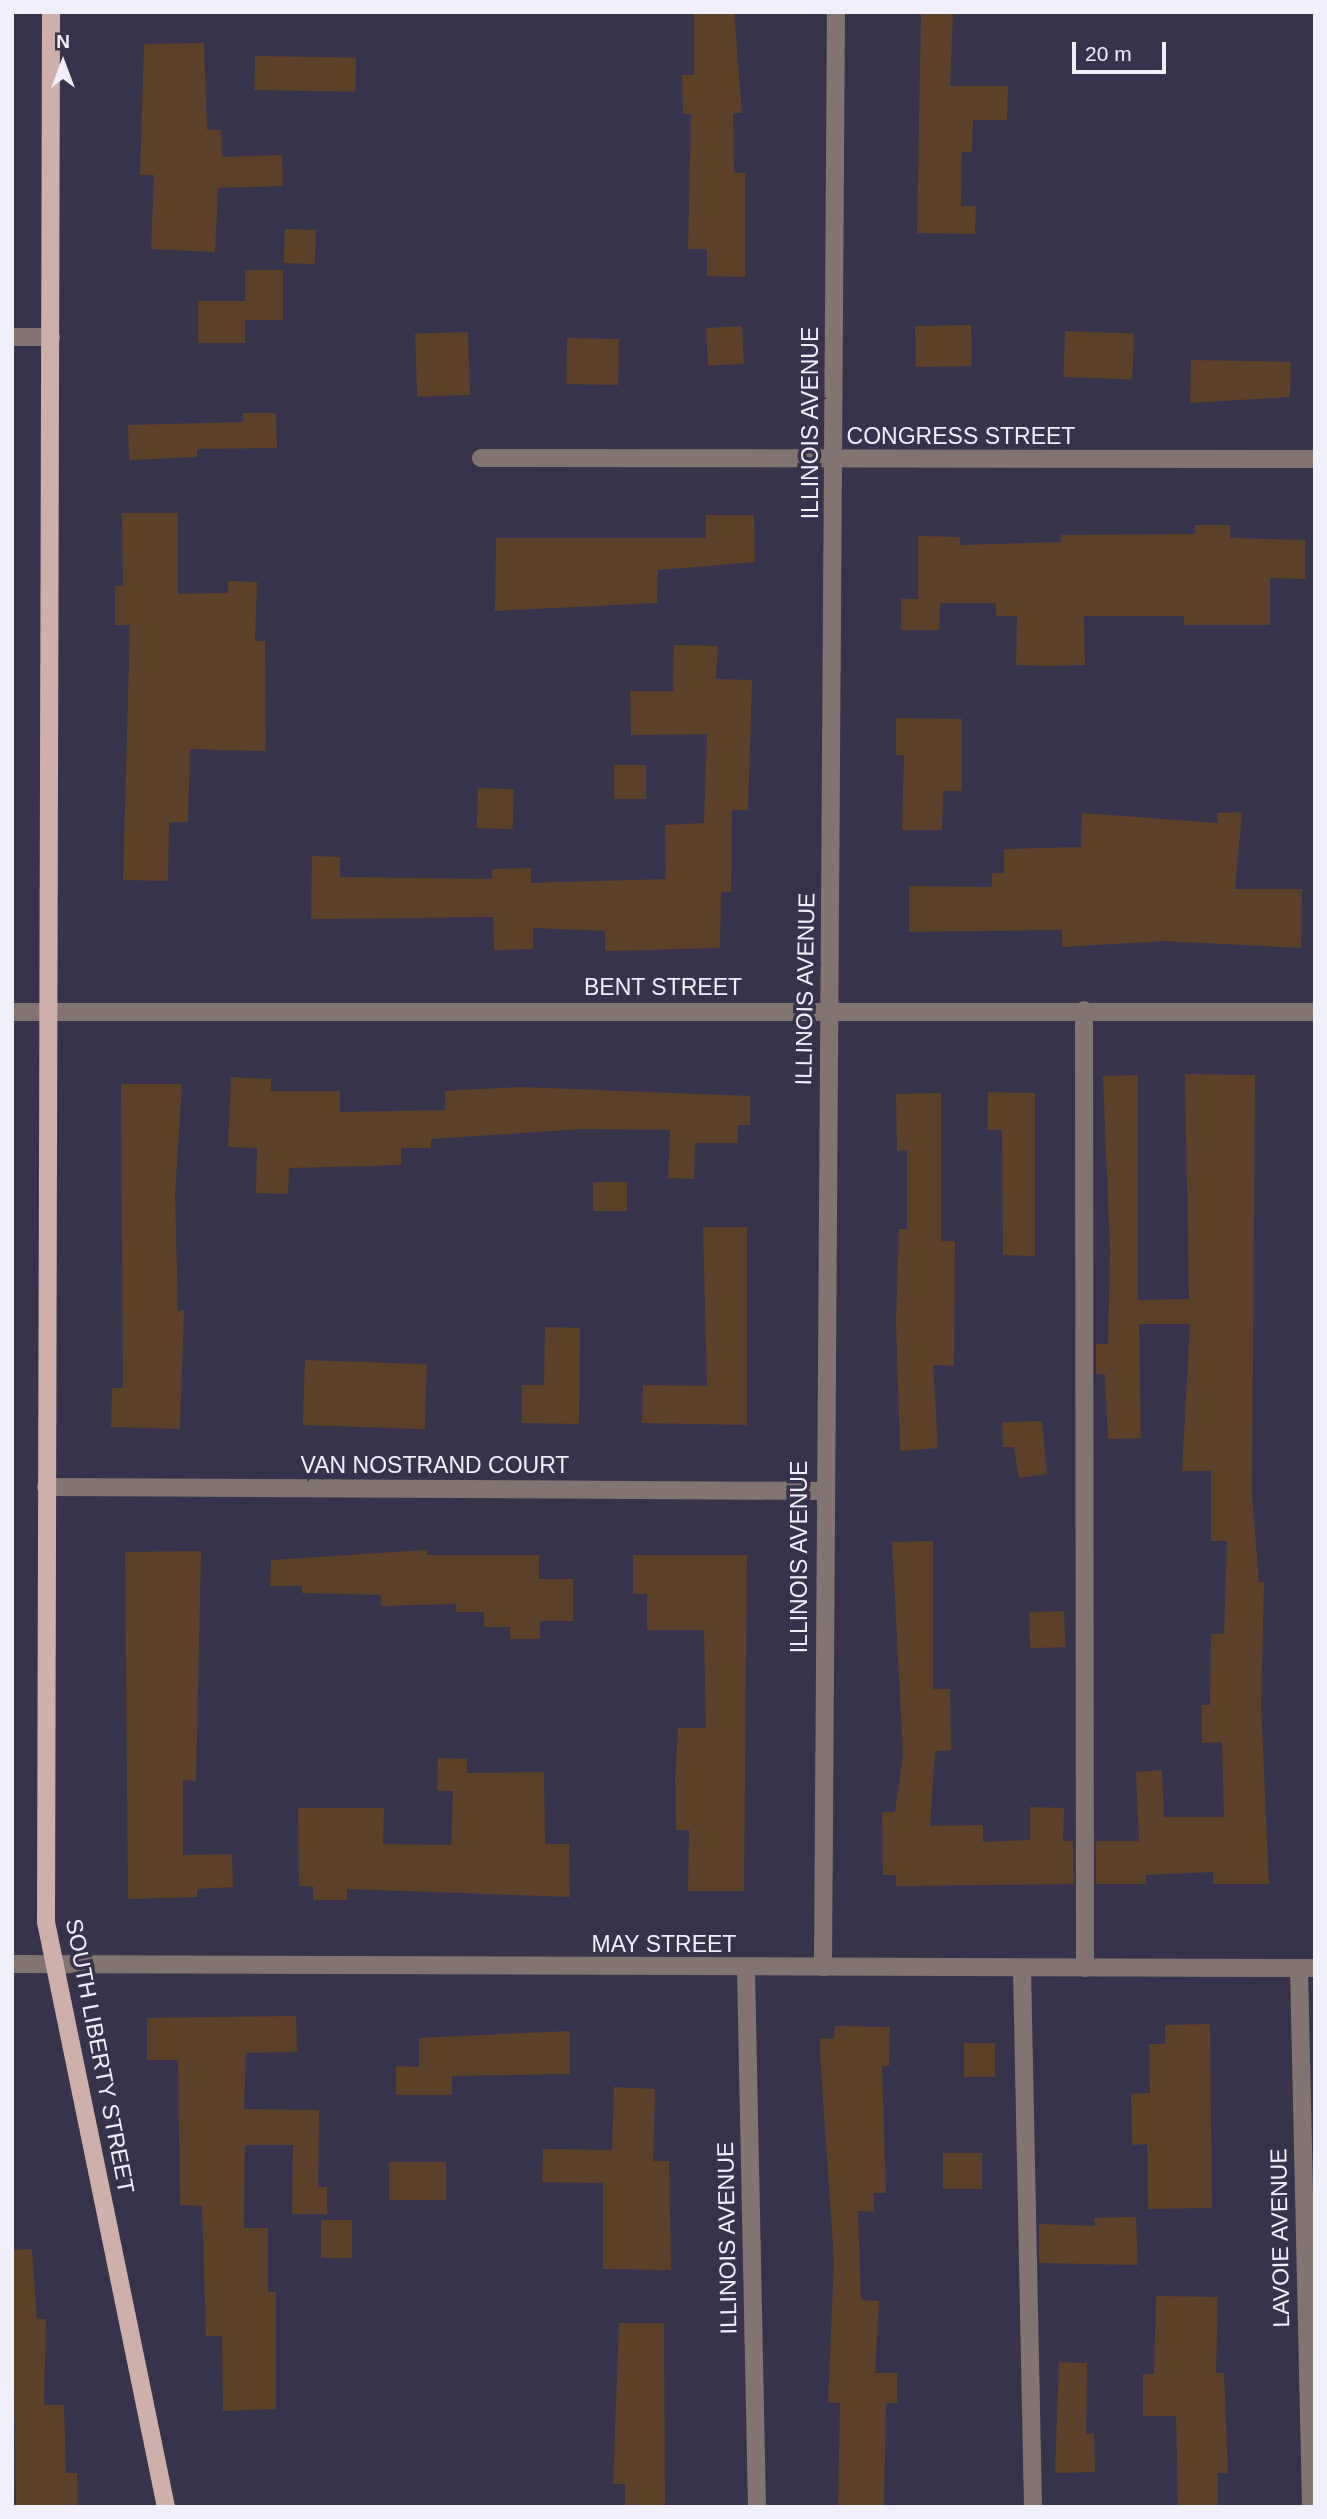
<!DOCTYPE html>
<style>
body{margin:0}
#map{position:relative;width:1327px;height:2519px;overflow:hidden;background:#38334c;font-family:Helvetica,sans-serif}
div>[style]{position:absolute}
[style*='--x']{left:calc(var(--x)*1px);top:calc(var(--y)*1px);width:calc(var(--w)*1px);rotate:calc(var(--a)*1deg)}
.building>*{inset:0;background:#5d4129;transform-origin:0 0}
.minor>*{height:18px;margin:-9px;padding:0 9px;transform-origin:9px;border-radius:9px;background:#847471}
.major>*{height:18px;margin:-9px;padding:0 9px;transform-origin:9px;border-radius:9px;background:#cfafaa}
span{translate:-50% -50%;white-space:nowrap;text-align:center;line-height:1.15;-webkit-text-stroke:7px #38334c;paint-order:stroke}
.street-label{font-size:23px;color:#f2effd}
.frame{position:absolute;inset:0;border:14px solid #f2effd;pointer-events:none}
.north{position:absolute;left:28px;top:28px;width:70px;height:70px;-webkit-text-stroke:5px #38334c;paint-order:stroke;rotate:0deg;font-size:19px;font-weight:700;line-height:28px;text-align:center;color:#f2effd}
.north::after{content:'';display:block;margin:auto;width:24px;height:32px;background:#f2effd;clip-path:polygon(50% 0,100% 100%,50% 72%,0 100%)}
.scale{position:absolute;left:1072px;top:42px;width:94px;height:32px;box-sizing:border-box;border:4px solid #f2effd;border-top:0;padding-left:9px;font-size:21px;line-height:24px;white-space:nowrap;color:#f2effd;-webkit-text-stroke:5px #38334c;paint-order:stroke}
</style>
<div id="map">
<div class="building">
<i style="clip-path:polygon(694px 12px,734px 12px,742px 113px,733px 113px,734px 173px,745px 173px,745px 277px,707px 276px,707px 249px,688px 249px,691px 114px,683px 114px,682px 75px,694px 75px)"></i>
<i style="clip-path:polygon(921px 12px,953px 12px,950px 86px,1008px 86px,1007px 120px,973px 120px,972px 152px,962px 152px,961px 206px,976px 206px,975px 234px,917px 233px)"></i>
<i style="clip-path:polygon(204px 43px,207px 130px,221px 130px,222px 157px,282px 155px,283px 186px,218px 188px,215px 252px,151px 249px,154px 175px,140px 175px,144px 44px)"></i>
<i style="left:255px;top:56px;width:101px;height:34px;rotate:1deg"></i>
<i style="left:285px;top:229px;width:31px;height:34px;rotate:2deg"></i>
<i style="clip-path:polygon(245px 270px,283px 270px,283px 320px,245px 320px,245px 343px,198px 343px,198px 301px,245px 301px)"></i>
<i style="left:971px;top:325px;width:41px;height:56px;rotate:89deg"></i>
<i style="left:742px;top:326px;width:38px;height:36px;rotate:87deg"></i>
<i style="left:1065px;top:331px;width:69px;height:46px;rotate:2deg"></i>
<i style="left:468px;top:332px;width:63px;height:53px;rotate:88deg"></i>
<i style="left:567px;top:338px;width:52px;height:46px;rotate:1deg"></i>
<i style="clip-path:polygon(1191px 360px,1291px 362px,1290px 397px,1190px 403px)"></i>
<i style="clip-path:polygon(243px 413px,276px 413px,277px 448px,197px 449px,197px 457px,129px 460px,128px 425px,243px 422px)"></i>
<i style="clip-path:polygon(122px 513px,178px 513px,178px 594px,228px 593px,228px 581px,257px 582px,255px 641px,265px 641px,266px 751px,190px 749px,188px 822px,169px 822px,168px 881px,123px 880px,130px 625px,115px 625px,115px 586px,123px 586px)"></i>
<i style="clip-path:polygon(706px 515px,754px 515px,755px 562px,658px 570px,657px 603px,495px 611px,496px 538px,706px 538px)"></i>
<i style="clip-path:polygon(1195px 525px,1230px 525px,1230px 538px,1305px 540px,1305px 579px,1270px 578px,1270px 625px,1184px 625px,1184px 616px,1084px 616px,1085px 665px,1050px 666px,1016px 665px,1017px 616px,996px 616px,996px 603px,940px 603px,939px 630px,901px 630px,901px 599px,918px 599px,918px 536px,960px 537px,960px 545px,1061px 542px,1061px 535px,1195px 534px)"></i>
<i style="clip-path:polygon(674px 645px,718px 646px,716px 679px,752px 680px,748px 810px,732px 810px,731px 892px,721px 892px,720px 948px,605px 951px,605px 931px,533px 928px,533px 949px,494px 950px,493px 917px,311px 919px,312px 856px,340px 857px,340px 877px,492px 879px,492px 869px,531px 868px,531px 883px,666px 879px,665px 825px,704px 823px,707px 734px,631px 735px,630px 691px,673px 691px)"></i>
<i style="clip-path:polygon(896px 718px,962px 719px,962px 791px,943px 791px,942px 830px,902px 830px,904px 755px,896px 755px)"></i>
<i style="left:614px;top:765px;width:32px;height:34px"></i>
<i style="left:478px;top:788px;width:36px;height:40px;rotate:2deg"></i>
<i style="clip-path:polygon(1242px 812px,1235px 889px,1302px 889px,1301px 948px,1165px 941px,1062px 947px,1062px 930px,909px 932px,909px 886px,992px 887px,992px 873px,1004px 873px,1004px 849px,1081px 847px,1082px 813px,1218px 823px,1217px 813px)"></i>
<i style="clip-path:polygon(1185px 1074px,1255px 1075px,1252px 1494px,1259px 1582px,1264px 1582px,1261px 1705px,1269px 1884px,1213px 1884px,1213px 1872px,1146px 1875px,1146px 1884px,1096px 1884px,1096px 1841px,1139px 1841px,1136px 1772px,1162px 1770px,1164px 1817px,1224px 1817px,1222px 1742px,1202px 1743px,1202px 1705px,1210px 1705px,1211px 1634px,1224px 1634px,1227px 1541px,1211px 1541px,1211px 1471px,1182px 1471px,1190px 1324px,1139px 1324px,1141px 1438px,1108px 1439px,1105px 1374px,1096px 1374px,1096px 1344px,1108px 1344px,1110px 1251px,1103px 1076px,1138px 1075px,1138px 1300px,1189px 1299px)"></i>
<i style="clip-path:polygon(231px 1077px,271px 1079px,271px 1091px,340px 1091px,340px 1112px,445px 1110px,445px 1091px,521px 1087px,750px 1096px,750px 1125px,738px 1125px,738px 1143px,695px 1143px,694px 1179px,668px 1178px,670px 1130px,583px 1129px,431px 1139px,431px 1148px,401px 1148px,401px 1165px,289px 1168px,288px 1194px,256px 1193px,257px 1148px,228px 1147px)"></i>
<i style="clip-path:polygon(121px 1084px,182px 1084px,175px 1194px,178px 1311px,184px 1310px,180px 1429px,111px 1427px,112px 1388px,123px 1388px)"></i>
<i style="clip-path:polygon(988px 1092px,1035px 1093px,1035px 1256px,1003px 1255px,1002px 1130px,987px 1130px)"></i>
<i style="clip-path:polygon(941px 1093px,941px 1241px,955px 1241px,954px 1366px,933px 1365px,938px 1448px,900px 1451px,896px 1322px,899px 1229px,907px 1229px,907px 1150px,897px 1151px,896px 1094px)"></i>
<i style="left:593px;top:1182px;width:34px;height:29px"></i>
<i style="clip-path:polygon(703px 1227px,747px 1227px,747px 1425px,642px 1423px,643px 1385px,707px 1386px)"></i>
<i style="clip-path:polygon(545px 1327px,580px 1328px,579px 1424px,522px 1423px,522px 1385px,544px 1385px)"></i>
<i style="left:305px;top:1360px;width:122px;height:65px;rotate:2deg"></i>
<i style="clip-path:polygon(1042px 1421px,1047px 1474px,1019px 1478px,1014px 1447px,1003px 1447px,1002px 1422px)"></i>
<i style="clip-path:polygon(933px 1541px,933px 1689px,950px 1689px,951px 1750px,935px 1751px,930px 1826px,983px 1825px,983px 1842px,1030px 1840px,1030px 1807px,1064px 1808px,1063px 1841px,1073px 1841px,1074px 1884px,896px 1886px,896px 1875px,883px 1875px,882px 1812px,895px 1812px,903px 1755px,892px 1542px)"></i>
<i style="clip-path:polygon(427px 1550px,427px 1555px,539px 1555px,539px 1579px,573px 1579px,573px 1621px,540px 1621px,540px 1639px,510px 1639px,510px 1627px,484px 1627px,484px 1612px,456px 1612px,456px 1604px,381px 1606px,381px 1595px,302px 1593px,302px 1586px,270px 1586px,271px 1560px)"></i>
<i style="clip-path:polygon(201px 1551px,196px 1781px,183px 1780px,183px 1855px,232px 1854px,233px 1887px,197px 1889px,197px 1897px,128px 1899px,125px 1552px)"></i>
<i style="clip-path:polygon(633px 1555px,747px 1555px,744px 1891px,688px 1891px,689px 1830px,676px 1830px,675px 1780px,678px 1728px,706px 1728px,704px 1630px,647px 1630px,647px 1594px,633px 1594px)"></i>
<i style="left:1064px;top:1611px;width:36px;height:35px;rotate:88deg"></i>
<i style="clip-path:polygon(438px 1758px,467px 1759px,467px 1773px,544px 1772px,545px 1844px,569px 1844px,570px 1897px,347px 1889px,347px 1900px,313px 1900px,313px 1886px,299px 1886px,298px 1808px,384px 1808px,383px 1844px,451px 1845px,453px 1791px,437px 1791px)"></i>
<i style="clip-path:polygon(296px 2016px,297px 2052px,246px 2053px,244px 2109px,319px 2110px,318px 2187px,327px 2187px,327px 2214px,292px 2214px,293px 2145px,245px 2145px,244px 2228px,268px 2228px,268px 2292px,276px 2292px,276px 2409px,223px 2411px,222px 2336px,206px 2336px,202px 2206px,180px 2205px,178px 2060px,147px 2060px,147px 2018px)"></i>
<i style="clip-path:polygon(1210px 2024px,1212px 2208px,1148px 2209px,1147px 2144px,1132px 2145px,1131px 2094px,1150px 2093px,1149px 2044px,1165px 2044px,1165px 2025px)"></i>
<i style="clip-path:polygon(835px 2026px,890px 2027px,889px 2066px,882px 2066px,886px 2193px,874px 2193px,874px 2212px,858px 2211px,861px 2300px,879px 2301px,875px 2373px,897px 2373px,897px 2403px,886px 2403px,884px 2507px,838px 2507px,840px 2403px,828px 2402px,834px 2262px,820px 2054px,820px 2038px,834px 2039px)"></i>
<i style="clip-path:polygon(570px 2031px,570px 2074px,452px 2076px,452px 2095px,396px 2095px,396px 2066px,419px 2067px,419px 2038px)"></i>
<i style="left:964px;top:2043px;width:31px;height:34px"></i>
<i style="clip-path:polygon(614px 2087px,655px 2089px,653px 2161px,669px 2161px,671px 2270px,603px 2269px,603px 2183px,542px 2182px,543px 2149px,612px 2150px)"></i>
<i style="left:943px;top:2153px;width:39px;height:36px"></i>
<i style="left:446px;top:2162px;width:38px;height:57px;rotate:90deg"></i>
<i style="clip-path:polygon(1136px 2217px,1138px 2265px,1039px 2263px,1039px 2224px,1095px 2226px,1094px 2218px)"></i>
<i style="left:321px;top:2220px;width:31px;height:38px"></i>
<i style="clip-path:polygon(32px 2249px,37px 2319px,46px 2319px,44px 2405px,64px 2405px,66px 2473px,77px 2473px,78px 2507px,16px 2507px,12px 2250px)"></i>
<i style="clip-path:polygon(1156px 2296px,1218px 2297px,1216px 2373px,1224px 2373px,1228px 2473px,1218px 2473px,1218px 2507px,1178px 2507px,1176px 2416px,1143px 2416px,1143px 2374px,1154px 2374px)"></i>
<i style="clip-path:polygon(619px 2323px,664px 2323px,665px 2507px,625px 2507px,625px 2484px,613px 2484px)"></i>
<i style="clip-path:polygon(1059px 2362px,1087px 2363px,1086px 2434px,1094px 2433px,1095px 2472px,1055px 2473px)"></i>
</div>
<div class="minor">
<i style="--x:12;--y:337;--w:39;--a:0"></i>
<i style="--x:481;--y:458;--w:834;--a:0.07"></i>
<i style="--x:1084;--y:1010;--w:958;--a:89.94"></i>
<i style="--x:12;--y:1012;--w:1303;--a:0"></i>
<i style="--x:46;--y:1487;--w:777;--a:0.29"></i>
<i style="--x:12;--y:1964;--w:1303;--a:0.18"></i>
<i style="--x:823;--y:1967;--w:1955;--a:-89.62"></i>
<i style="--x:1022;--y:1968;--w:539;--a:88.83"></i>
<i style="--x:1299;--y:1968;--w:539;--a:88.72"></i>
<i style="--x:746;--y:1969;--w:538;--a:88.83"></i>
</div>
<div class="major">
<i style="--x:51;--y:12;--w:1910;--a:90.15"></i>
<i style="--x:46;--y:1922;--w:597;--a:78.41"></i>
</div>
<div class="street-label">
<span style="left:810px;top:423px;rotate:-90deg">ILLINOIS AVENUE</span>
<span style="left:961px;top:436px">CONGRESS STREET</span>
<span style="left:663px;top:987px">BENT STREET</span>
<span style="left:805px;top:989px;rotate:-89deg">ILLINOIS AVENUE</span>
<span style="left:435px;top:1465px">VAN NOSTRAND COURT</span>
<span style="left:799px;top:1557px;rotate:-90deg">ILLINOIS AVENUE</span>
<span style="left:664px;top:1944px">MAY STREET</span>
<span style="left:100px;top:2056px;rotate:79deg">SOUTH LIBERTY STREET</span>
<span style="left:727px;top:2238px;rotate:-91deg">ILLINOIS AVENUE</span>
<span style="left:1280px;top:2238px;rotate:-91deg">LAVOIE AVENUE</span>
</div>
<div class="frame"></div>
<div class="north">N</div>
<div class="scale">20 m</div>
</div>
